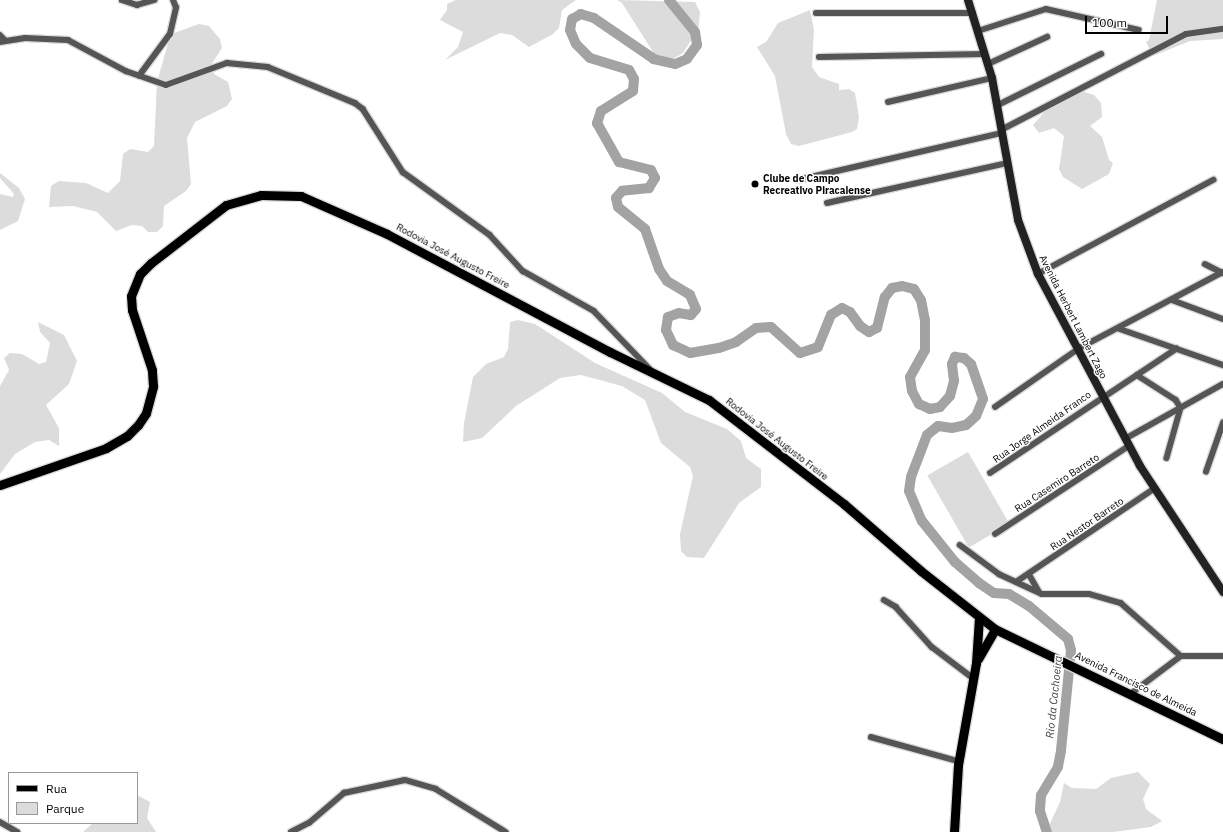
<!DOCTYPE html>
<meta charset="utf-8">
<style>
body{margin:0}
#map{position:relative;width:1223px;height:832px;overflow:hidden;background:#fff;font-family:"IBM Plex Sans",sans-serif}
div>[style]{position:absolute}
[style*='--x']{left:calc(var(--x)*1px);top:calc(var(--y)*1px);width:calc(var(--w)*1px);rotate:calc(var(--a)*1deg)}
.green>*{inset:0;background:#dcdcdc;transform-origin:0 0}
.river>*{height:10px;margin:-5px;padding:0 5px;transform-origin:5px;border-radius:5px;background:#a3a3a3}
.roads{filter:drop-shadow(1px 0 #dbdbdb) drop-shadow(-1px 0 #dbdbdb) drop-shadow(0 1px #dbdbdb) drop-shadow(0 -1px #dbdbdb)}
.street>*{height:5.5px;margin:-2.75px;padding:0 2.75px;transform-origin:2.75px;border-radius:2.75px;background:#555}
.secondary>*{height:8px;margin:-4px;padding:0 4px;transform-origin:4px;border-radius:4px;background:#222}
.primary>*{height:9px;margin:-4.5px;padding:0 4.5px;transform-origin:4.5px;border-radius:4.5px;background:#000}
.dots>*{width:11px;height:11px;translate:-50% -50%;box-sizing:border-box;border:2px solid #fff;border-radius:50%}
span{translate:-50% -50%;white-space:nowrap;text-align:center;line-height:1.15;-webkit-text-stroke:3px #fff;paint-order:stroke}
.poi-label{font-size:10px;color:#000;font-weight:700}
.left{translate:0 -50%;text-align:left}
.street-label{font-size:10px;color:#000}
.water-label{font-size:11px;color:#444;font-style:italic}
.legend{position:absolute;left:8px;top:772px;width:130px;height:52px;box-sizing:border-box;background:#fff;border:1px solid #999;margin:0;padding:5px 7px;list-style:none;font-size:12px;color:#000}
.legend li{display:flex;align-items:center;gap:8px;height:20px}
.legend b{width:20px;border:1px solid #999}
.scale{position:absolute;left:1085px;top:16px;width:83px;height:18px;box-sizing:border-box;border:2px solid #000;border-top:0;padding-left:5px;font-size:12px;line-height:14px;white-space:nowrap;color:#000;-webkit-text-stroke:3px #fff;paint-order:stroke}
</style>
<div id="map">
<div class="green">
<i style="clip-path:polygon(456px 0,576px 0,562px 10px,559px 28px,553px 34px,529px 47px,512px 35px,500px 33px,445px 60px,458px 47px,463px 32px,440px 20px,447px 10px,447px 4px)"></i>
<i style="clip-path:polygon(617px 0,695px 2px,700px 12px,698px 35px,692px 39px,683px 53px,666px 63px,655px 55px,622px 3px)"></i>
<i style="clip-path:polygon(1157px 0,1223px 0,1223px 39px,1190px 41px,1153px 56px,1146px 42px,1149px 40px)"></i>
<i style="clip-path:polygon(810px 10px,814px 30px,812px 67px,819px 77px,839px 84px,839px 90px,849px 89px,855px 93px,859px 117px,857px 129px,852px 132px,799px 146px,791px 144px,786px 134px,775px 76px,757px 47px,766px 42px,778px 23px)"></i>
<i style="clip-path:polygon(199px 24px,209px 26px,220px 39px,222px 48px,211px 65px,214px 74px,228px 82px,232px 99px,227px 106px,195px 122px,187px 138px,191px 184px,186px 191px,164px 206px,163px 226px,157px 232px,148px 232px,142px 226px,132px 225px,116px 231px,97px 212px,73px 206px,49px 207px,51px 186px,59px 181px,86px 183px,108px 193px,120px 181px,123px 154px,130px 149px,148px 152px,154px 146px,157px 82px,169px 40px,174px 33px)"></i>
<i style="clip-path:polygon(1081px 91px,1094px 95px,1101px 103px,1102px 117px,1090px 126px,1102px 137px,1109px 160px,1113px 163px,1109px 174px,1082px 189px,1063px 177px,1059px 169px,1064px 136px,1054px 128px,1039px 133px,1033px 125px,1048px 108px)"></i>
<i style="clip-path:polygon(0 173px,19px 188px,25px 199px,18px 221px,0 230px,0 194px,13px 197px,14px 194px,0 178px)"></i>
<i style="clip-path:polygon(518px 320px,535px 324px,595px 363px,662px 393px,685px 412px,727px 429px,741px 441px,746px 458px,761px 469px,761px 487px,739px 503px,704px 558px,687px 557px,681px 551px,680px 534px,693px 476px,690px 467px,661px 443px,645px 400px,622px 386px,581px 375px,560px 378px,516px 406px,482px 438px,463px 442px,464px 423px,473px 377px,486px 364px,504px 357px,508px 349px,510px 322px)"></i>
<i style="clip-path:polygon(38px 322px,64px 335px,77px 361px,69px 384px,46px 405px,59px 428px,59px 446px,49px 440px,35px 442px,15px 454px,0 474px,0 386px,9px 370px,4px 358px,10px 353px,22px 354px,39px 364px,46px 362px,50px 343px,40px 332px)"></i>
<i style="left:968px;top:452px;width:83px;height:47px;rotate:60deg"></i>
<i style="clip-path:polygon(1138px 772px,1150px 784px,1143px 799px,1146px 809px,1162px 821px,1151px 827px,1113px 832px,1046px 832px,1060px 802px,1064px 783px,1072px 788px,1096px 789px,1111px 778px)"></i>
<i style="clip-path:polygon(137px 795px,150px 802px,147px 818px,156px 832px,83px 832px,93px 823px,137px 823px)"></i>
</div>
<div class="river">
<i style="--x:669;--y:0;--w:41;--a:50.9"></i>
<i style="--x:695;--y:32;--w:13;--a:81"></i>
<i style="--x:697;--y:45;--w:17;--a:126"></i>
<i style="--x:687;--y:59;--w:13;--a:157"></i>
<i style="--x:675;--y:64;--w:22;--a:-167"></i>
<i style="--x:654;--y:59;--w:73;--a:-145.7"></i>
<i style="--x:594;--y:18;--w:14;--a:-163"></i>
<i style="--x:581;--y:14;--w:10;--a:151"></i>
<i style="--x:572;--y:19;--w:11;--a:100"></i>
<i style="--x:570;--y:30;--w:15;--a:67"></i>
<i style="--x:576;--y:44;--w:20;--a:45"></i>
<i style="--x:590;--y:58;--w:41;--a:17.1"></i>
<i style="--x:629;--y:70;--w:10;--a:61"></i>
<i style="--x:634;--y:79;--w:12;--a:95"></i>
<i style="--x:633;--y:91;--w:38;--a:148"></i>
<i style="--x:601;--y:111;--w:13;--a:108"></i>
<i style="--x:597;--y:123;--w:45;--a:60.6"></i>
<i style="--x:619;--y:162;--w:33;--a:14"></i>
<i style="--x:651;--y:170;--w:9;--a:63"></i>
<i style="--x:655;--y:178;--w:12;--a:121"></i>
<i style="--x:649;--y:188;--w:27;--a:174"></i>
<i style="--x:622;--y:191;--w:9;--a:131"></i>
<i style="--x:616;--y:198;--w:9;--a:77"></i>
<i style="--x:618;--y:207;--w:35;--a:39"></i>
<i style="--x:645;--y:229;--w:42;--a:70.7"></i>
<i style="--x:659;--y:269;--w:14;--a:56"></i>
<i style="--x:667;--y:281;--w:27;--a:31"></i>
<i style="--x:690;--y:295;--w:15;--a:67"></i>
<i style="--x:696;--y:309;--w:8;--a:130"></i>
<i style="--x:691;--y:315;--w:12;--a:-171"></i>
<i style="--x:679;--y:313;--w:12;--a:160"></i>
<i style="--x:668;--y:317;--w:13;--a:99"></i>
<i style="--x:666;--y:330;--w:17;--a:65"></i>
<i style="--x:673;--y:345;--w:19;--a:25"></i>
<i style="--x:690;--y:353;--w:29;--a:-10"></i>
<i style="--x:719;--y:348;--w:18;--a:-19"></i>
<i style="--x:736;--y:342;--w:24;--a:-35"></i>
<i style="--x:756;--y:328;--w:15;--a:-4"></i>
<i style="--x:771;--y:327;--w:39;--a:42"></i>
<i style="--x:800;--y:353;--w:19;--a:-18"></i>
<i style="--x:818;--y:347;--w:35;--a:-68"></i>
<i style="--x:831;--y:315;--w:13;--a:-32"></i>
<i style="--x:842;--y:308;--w:9;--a:27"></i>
<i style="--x:850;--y:312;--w:17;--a:54"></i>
<i style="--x:860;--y:326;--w:11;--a:34"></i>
<i style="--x:869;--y:332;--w:9;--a:-27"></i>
<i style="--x:877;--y:328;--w:32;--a:-76"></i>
<i style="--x:885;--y:297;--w:11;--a:-52"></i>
<i style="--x:892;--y:288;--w:10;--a:-11"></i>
<i style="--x:902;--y:286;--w:12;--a:14"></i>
<i style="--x:914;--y:289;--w:13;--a:58"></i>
<i style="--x:921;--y:300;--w:20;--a:79"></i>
<i style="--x:925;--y:320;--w:30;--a:90"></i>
<i style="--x:925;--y:350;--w:31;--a:119"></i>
<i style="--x:910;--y:377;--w:14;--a:82"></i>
<i style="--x:912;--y:391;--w:15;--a:62"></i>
<i style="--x:919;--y:404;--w:12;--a:24"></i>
<i style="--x:930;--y:409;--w:10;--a:-11"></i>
<i style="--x:940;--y:407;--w:15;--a:-48"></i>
<i style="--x:950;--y:396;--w:16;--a:-75"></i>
<i style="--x:954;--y:381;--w:17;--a:-97"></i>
<i style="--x:952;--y:364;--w:8;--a:-67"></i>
<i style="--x:955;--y:357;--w:9;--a:6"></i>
<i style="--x:964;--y:358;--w:9;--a:41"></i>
<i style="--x:971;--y:364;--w:37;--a:71"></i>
<i style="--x:983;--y:399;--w:18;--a:112"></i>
<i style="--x:976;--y:416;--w:13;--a:138"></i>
<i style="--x:966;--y:425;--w:14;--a:168"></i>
<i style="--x:952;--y:428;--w:14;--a:-172"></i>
<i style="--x:938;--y:426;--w:14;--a:141"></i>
<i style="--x:927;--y:435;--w:45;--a:110.9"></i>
<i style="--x:911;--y:477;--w:14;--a:98"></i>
<i style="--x:909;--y:491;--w:33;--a:67"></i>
<i style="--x:922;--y:521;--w:53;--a:51.2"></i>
<i style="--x:955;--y:562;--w:32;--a:41"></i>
<i style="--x:979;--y:583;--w:18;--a:34"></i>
<i style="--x:994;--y:593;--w:15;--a:4"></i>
<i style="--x:1009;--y:594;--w:23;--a:31"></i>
<i style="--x:1029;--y:606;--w:51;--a:40.2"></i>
<i style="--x:1068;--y:639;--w:11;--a:75"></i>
<i style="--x:1071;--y:650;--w:101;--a:95.7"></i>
<i style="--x:1061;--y:751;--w:16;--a:101"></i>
<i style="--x:1058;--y:767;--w:33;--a:121"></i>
<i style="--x:1041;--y:795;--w:16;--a:94"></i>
<i style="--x:1040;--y:811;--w:22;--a:72"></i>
</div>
<div class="roads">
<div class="street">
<i style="--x:122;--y:0;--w:16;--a:18"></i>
<i style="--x:137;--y:5;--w:18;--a:-16"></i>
<i style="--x:816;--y:13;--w:157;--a:0"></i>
<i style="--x:978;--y:31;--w:71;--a:-17.9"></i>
<i style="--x:1046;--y:9;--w:95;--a:12.7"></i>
<i style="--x:0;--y:35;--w:8;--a:45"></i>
<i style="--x:0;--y:42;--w:25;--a:-9"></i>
<i style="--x:25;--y:38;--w:43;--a:2.7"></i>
<i style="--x:68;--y:40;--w:66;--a:28.1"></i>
<i style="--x:126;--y:71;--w:42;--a:19.3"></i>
<i style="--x:166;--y:85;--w:65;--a:-19.8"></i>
<i style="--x:227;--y:63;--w:41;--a:5.6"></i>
<i style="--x:268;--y:67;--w:94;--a:22.5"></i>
<i style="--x:355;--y:103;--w:10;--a:37"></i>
<i style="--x:363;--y:109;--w:75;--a:57.6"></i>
<i style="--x:403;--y:172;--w:107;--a:35.9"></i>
<i style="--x:490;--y:235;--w:49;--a:47.5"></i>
<i style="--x:523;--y:271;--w:81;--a:29.4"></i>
<i style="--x:594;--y:311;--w:83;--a:46"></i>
<i style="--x:819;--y:57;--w:166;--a:-1"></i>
<i style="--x:988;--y:64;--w:65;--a:-24.6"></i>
<i style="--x:139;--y:76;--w:52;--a:-53.6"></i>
<i style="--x:170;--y:34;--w:27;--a:-77"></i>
<i style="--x:176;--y:8;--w:9;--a:-111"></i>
<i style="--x:888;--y:102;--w:107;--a:-13"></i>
<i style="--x:998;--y:105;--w:115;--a:-26.3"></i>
<i style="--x:1001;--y:130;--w:208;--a:-27.4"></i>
<i style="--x:1186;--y:34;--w:37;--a:-8"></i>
<i style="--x:798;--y:180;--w:209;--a:-13"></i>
<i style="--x:827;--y:203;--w:185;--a:-12.5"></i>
<i style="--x:1205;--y:264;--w:20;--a:27"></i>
<i style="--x:1038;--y:274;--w:199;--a:-28.2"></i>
<i style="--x:1172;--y:300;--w:54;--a:20.4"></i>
<i style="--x:1120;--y:329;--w:109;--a:19.3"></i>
<i style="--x:1137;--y:375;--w:46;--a:32.7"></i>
<i style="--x:1176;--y:400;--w:9;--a:58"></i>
<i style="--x:1181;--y:408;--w:52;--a:105.6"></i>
<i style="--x:995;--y:407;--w:101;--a:-34.9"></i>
<i style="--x:1078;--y:349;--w:164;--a:-28"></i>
<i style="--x:1125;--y:439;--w:112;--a:-29.3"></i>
<i style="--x:1206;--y:472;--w:52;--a:-70.9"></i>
<i style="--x:990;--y:473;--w:224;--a:-33.7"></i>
<i style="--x:995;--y:534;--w:160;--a:-33.3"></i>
<i style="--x:960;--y:545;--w:49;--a:36.6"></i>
<i style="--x:999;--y:574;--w:47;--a:24.9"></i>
<i style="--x:1042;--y:594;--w:47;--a:0"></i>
<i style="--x:1089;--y:594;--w:33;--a:16"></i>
<i style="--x:1121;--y:603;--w:80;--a:41.5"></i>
<i style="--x:1029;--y:574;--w:20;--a:60"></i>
<i style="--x:1016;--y:582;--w:166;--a:-34"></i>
<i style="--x:884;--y:600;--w:14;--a:30"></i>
<i style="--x:896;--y:607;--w:54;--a:48"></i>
<i style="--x:932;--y:647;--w:51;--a:37.1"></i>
<i style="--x:1132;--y:693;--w:61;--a:-37.1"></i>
<i style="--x:1181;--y:656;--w:42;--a:0"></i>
<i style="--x:871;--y:737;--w:90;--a:15.4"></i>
<i style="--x:0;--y:822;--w:20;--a:30"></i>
<i style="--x:291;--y:832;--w:20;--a:-27"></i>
<i style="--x:309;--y:823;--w:46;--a:-40.6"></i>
<i style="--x:344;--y:793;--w:62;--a:-12"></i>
<i style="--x:405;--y:780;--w:32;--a:16"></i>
<i style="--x:436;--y:789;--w:82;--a:31.6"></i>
</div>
<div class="secondary">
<i style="--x:968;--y:0;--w:82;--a:72.9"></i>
<i style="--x:992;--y:78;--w:144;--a:79.6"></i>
<i style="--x:1018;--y:220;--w:58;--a:69.7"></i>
<i style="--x:1038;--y:274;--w:217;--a:62"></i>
<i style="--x:1140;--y:466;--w:151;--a:56.6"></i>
</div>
<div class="primary">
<i style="--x:0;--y:485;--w:112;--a:-19.2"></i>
<i style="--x:106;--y:448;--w:24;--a:-30"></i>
<i style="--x:127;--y:436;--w:16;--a:-45"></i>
<i style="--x:138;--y:425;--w:14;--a:-56"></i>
<i style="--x:146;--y:413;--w:28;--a:-75"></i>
<i style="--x:153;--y:386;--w:16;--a:-94"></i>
<i style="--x:152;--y:370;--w:63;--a:-108.4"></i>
<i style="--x:132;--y:310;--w:14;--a:-94"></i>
<i style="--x:131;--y:296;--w:24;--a:-68"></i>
<i style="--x:140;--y:274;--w:16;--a:-45"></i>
<i style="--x:151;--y:263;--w:95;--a:-37.7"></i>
<i style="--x:226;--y:205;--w:36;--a:-16"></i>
<i style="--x:261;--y:195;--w:40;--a:1.4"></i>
<i style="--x:301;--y:196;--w:94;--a:23.8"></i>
<i style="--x:387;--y:234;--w:252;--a:27.9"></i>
<i style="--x:610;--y:352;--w:110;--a:25.9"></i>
<i style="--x:709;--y:400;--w:170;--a:37.6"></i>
<i style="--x:844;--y:504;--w:102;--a:41"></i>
<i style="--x:921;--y:571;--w:94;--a:38.1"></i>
<i style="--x:995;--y:629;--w:253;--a:25.8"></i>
<i style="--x:978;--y:659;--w:34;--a:-60"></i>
<i style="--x:954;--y:832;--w:67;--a:-86.6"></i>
<i style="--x:958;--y:765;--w:104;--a:-80"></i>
<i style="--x:976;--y:663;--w:45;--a:-86.2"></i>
</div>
</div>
<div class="dots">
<i style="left:755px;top:184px;background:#000"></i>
</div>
<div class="poi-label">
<span class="left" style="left:763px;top:184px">Clube de Campo<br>Recreativo Piracaiense</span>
</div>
<div class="street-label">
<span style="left:453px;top:256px;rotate:28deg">Rodovia José Augusto Freire</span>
<span style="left:1073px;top:317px;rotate:63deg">Avenida Herbert Lambert Zago</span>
<span style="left:1042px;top:427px;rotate:-35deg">Rua Jorge Almeida Franco</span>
<span style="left:777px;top:439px;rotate:38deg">Rodovia José Augusto Freire</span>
<span style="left:1057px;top:483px;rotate:-33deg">Rua Casemiro Barreto</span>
<span style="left:1087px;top:524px;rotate:-34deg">Rua Nestor Barreto</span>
<span style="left:1136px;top:684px;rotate:26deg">Avenida Francisco de Almeida</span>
</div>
<div class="water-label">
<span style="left:1054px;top:697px;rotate:-84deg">Rio da Cachoeira</span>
</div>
<ul class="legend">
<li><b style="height:5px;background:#000"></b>Rua</li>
<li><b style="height:11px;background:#dcdcdc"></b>Parque</li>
</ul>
<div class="scale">100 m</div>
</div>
